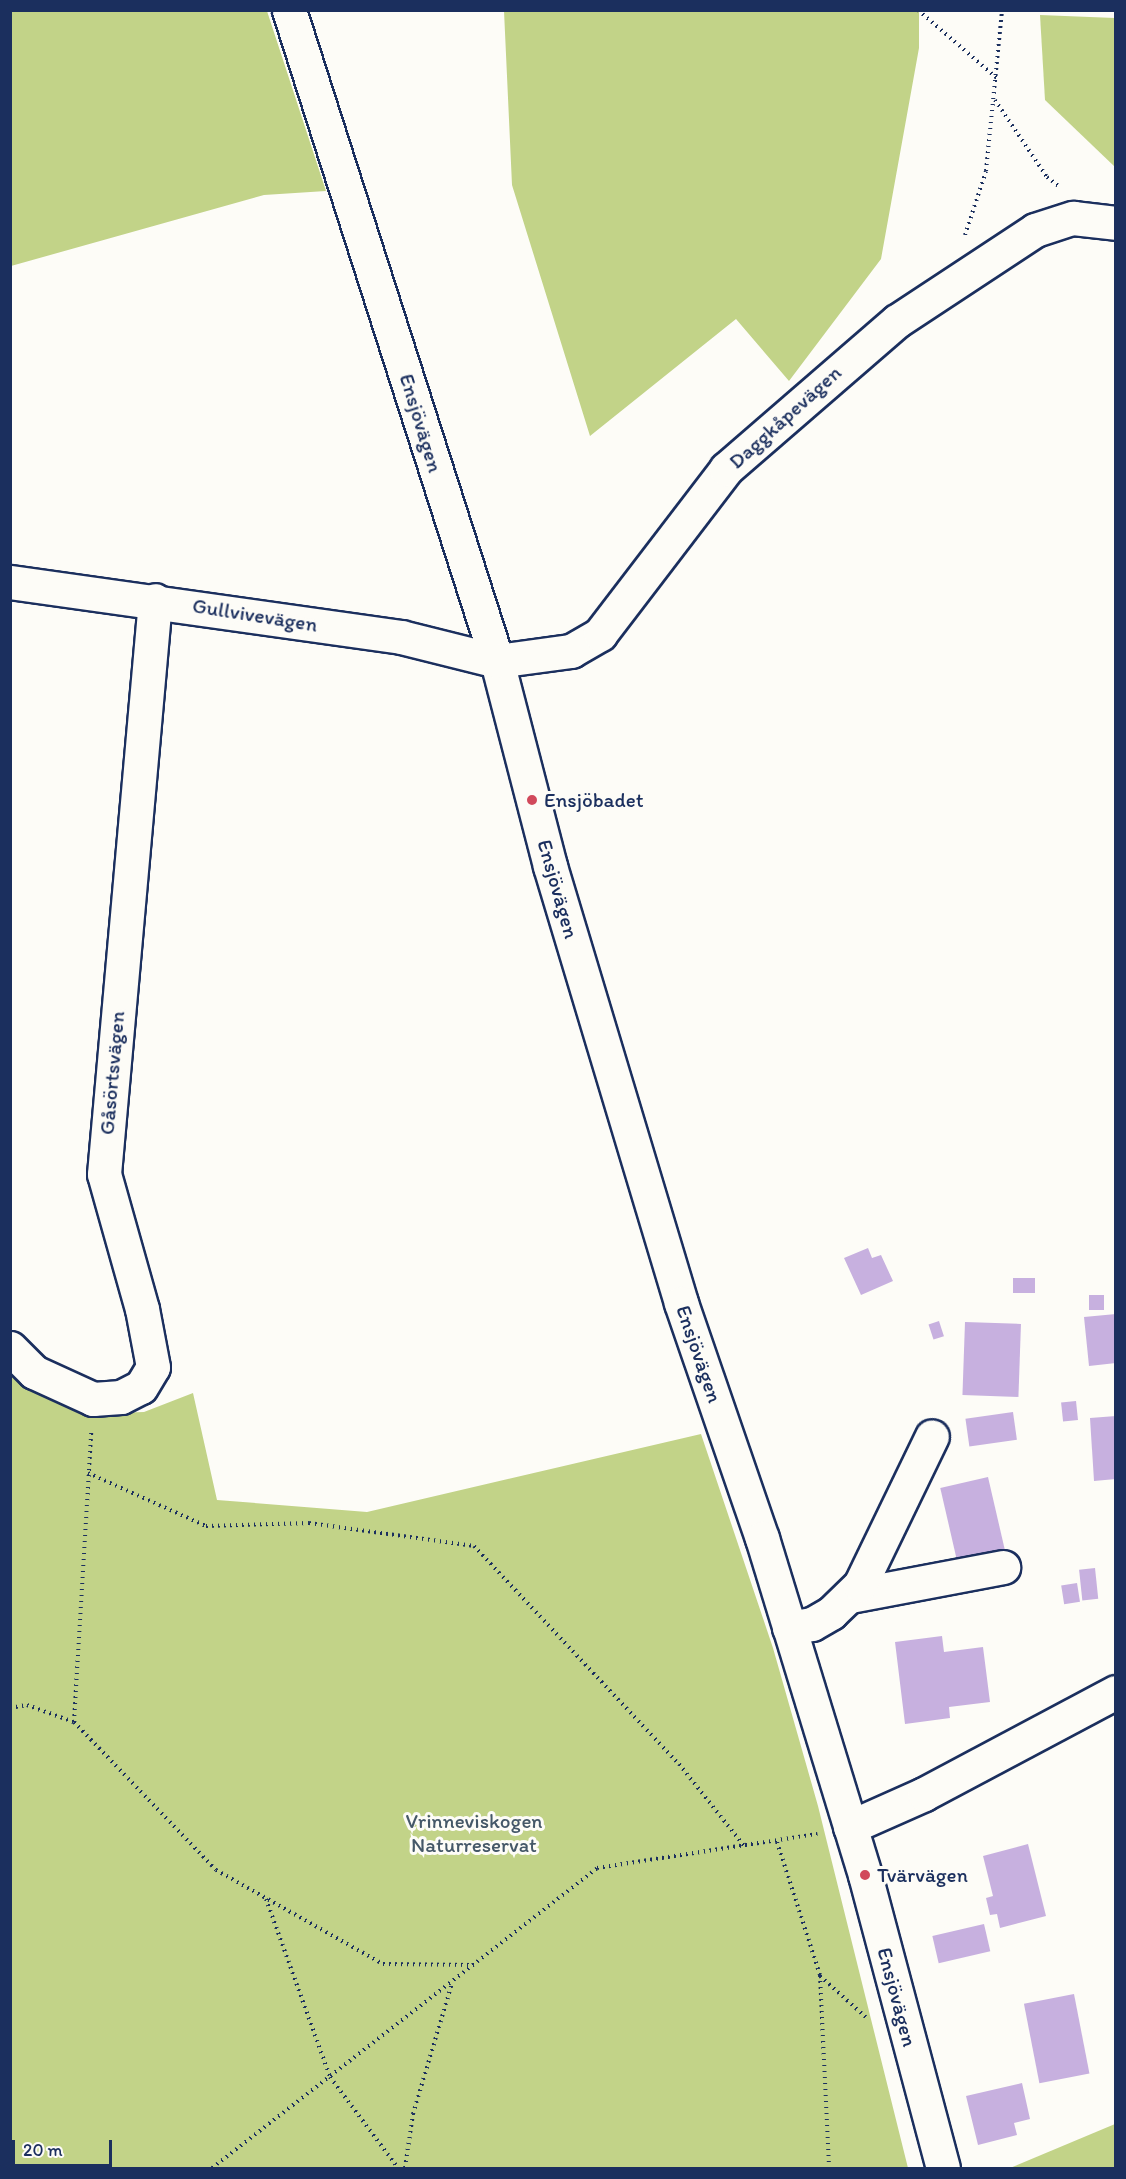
<!DOCTYPE html>
<meta charset="utf-8">
<style>
body{margin:0}
#map{position:relative;width:1126px;height:2179px;overflow:hidden;background:#fdfcf7;font-family:Itim,sans-serif}
div>[style]{position:absolute}
[style*='--x']{left:calc(var(--x)*1px);top:calc(var(--y)*1px);width:calc(var(--w)*1px);rotate:calc(var(--a)*1deg)}
.green>*{inset:0;background:#c2d388}
.building>*{inset:0;background:#c7b0df;transform-origin:0 0}
.path>*{height:4px;margin-top:-2px;transform-origin:0;background:repeating-linear-gradient(90deg,#1b2f5e 0 1.5px,transparent 0 6px)}
.roads{filter:drop-shadow(2px 0 #1b2f5e) drop-shadow(-2px 0 #1b2f5e) drop-shadow(0 2px #1b2f5e) drop-shadow(0 -2px #1b2f5e)}
.minor>*{height:33px;margin:-16.5px;padding:0 16.5px;transform-origin:16.5px;border-radius:16.5px;background:#fdfcf7}
.dots>*{width:16px;height:16px;translate:-50% -50%;box-sizing:border-box;border:3px solid #fdfcf7;border-radius:50%}
span{translate:-50% -50%;white-space:nowrap;text-align:center;line-height:1.15;-webkit-text-stroke:6px #fdfcf7;paint-order:stroke}
.street-label{font-size:21px;color:#1b2f5e}
.poi-label{font-size:21px;color:#1b2f5e}
.left{translate:0 -50%;text-align:left}
.park-label{font-size:21px;color:#455868}
.frame{position:absolute;inset:0;border:12px solid #1b2f5e;pointer-events:none}
.scale{position:absolute;left:12px;top:2140px;width:100px;height:27px;box-sizing:border-box;border:3px solid #1b2f5e;border-top:0;padding-left:8px;font-size:18px;line-height:21px;white-space:nowrap;color:#1b2f5e;-webkit-text-stroke:4px #fdfcf7;paint-order:stroke}
</style>
<div id="map">
<div class="green">
<i style="clip-path:polygon(11px 10px,267px 11px,326px 191px,264px 195px,11px 266px)"></i>
<i style="clip-path:polygon(504px 11px,919px 11px,919px 48px,881px 259px,789px 381px,736px 319px,590px 436px,512px 185px)"></i>
<i style="clip-path:polygon(1040px 15px,1115px 18px,1115px 167px,1045px 100px)"></i>
<i style="clip-path:polygon(10px 1362px,85px 1414px,144px 1412px,193px 1393px,217px 1500px,367px 1512px,701px 1434px,773px 1648px,818px 1806px,908px 2168px,11px 2168px)"></i>
<i style="clip-path:polygon(1115px 2124px,1115px 2168px,1010px 2168px)"></i>
</div>
<div class="building">
<i style="clip-path:polygon(868px 1248px,872px 1258px,881px 1255px,893px 1281px,861px 1295px,844px 1258px)"></i>
<i style="left:1013px;top:1278px;width:22px;height:15px"></i>
<i style="left:1104px;top:1295px;width:15px;height:15px;rotate:90deg"></i>
<i style="clip-path:polygon(1116px 1314px,1116px 1363px,1089px 1366px,1084px 1317px)"></i>
<i style="left:939px;top:1321px;width:16px;height:11px;rotate:72deg"></i>
<i style="left:965px;top:1322px;width:56px;height:73px;rotate:2deg"></i>
<i style="left:1076px;top:1401px;width:19px;height:15px;rotate:84deg"></i>
<i style="left:1013px;top:1412px;width:28px;height:48px;rotate:82deg"></i>
<i style="clip-path:polygon(1116px 1416px,1116px 1479px,1094px 1481px,1090px 1418px)"></i>
<i style="left:988px;top:1477px;width:74px;height:49px;rotate:77deg"></i>
<i style="left:1095px;top:1568px;width:31px;height:16px;rotate:84deg"></i>
<i style="left:1077px;top:1583px;width:19px;height:16px;rotate:81deg"></i>
<i style="clip-path:polygon(942px 1636px,944px 1652px,983px 1647px,990px 1702px,949px 1707px,950px 1718px,905px 1724px,895px 1642px)"></i>
<i style="clip-path:polygon(1028px 1844px,1046px 1916px,1000px 1928px,997px 1914px,990px 1915px,986px 1898px,993px 1896px,983px 1856px)"></i>
<i style="left:984px;top:1924px;width:28px;height:53px;rotate:77deg"></i>
<i style="left:1074px;top:1994px;width:81px;height:51px;rotate:79deg"></i>
<i style="clip-path:polygon(1022px 2083px,1030px 2119px,1014px 2123px,1017px 2135px,978px 2145px,966px 2096px)"></i>
</div>
<div class="path">
<i style="--x:918;--y:10;--w:106;--a:40.8"></i>
<i style="--x:995;--y:100;--w:93;--a:56"></i>
<i style="--x:1047;--y:177;--w:16;--a:38"></i>
<i style="--x:965;--y:235;--w:67;--a:-71.8"></i>
<i style="--x:986;--y:171;--w:162;--a:-84.3"></i>
<i style="--x:88;--y:1473;--w:129;--a:24.2"></i>
<i style="--x:206;--y:1526;--w:103;--a:-1.7"></i>
<i style="--x:309;--y:1523;--w:167;--a:7.9"></i>
<i style="--x:474;--y:1546;--w:299;--a:46.8"></i>
<i style="--x:679;--y:1764;--w:106;--a:51.5"></i>
<i style="--x:10;--y:1708;--w:17;--a:-10"></i>
<i style="--x:27;--y:1705;--w:50;--a:19.9"></i>
<i style="--x:74;--y:1722;--w:205;--a:46.2"></i>
<i style="--x:216;--y:1870;--w:192;--a:29.4"></i>
<i style="--x:383;--y:1964;--w:91;--a:0.6"></i>
<i style="--x:74;--y:1722;--w:290;--a:-86.6"></i>
<i style="--x:777;--y:1842;--w:140;--a:72.1"></i>
<i style="--x:820;--y:1975;--w:193;--a:87.3"></i>
<i style="--x:266;--y:1899;--w:189;--a:70.2"></i>
<i style="--x:330;--y:2077;--w:114;--a:53.2"></i>
<i style="--x:820;--y:1976;--w:64;--a:41.9"></i>
<i style="--x:212;--y:2168;--w:488;--a:-37.9"></i>
<i style="--x:597;--y:1868;--w:223;--a:-8.8"></i>
<i style="--x:405;--y:2168;--w:55;--a:-81.6"></i>
<i style="--x:413;--y:2114;--w:137;--a:-73.4"></i>
</div>
<div class="roads">
<div class="minor">
<i style="--x:289;--y:10;--w:683;--a:72.28"></i>
<i style="--x:497;--y:661;--w:212;--a:75.5"></i>
<i style="--x:550;--y:866;--w:456;--a:73.3"></i>
<i style="--x:681;--y:1303;--w:249;--a:71"></i>
<i style="--x:762;--y:1538;--w:352;--a:73"></i>
<i style="--x:865;--y:1875;--w:303;--a:75.1"></i>
<i style="--x:10;--y:582;--w:395;--a:8"></i>
<i style="--x:401;--y:637;--w:99;--a:14"></i>
<i style="--x:497;--y:661;--w:75;--a:-7.7"></i>
<i style="--x:571;--y:651;--w:34;--a:-30"></i>
<i style="--x:600;--y:634;--w:208;--a:-52.6"></i>
<i style="--x:726;--y:469;--w:226;--a:-40.9"></i>
<i style="--x:897;--y:321;--w:165;--a:-33.4"></i>
<i style="--x:1035;--y:230;--w:40;--a:-18"></i>
<i style="--x:1073;--y:218;--w:43;--a:6.6"></i>
<i style="--x:10;--y:1348;--w:34;--a:45"></i>
<i style="--x:34;--y:1372;--w:65;--a:24.6"></i>
<i style="--x:93;--y:1399;--w:28;--a:-4"></i>
<i style="--x:121;--y:1397;--w:22;--a:-27"></i>
<i style="--x:141;--y:1387;--w:23;--a:-59"></i>
<i style="--x:153;--y:1367;--w:59;--a:-100.7"></i>
<i style="--x:142;--y:1309;--w:140;--a:-105.7"></i>
<i style="--x:104;--y:1174;--w:576;--a:-84.92"></i>
<i style="--x:850;--y:1596;--w:156;--a:-10.7"></i>
<i style="--x:789;--y:1628;--w:23;--a:-10"></i>
<i style="--x:812;--y:1624;--w:22;--a:-30"></i>
<i style="--x:831;--y:1613;--w:40;--a:-44"></i>
<i style="--x:860;--y:1585;--w:165;--a:-64.2"></i>
<i style="--x:850;--y:1827;--w:81;--a:-24"></i>
<i style="--x:924;--y:1794;--w:217;--a:-28"></i>
</div>
</div>
<div class="dots">
<i style="left:532px;top:800px;background:#d1495b"></i>
<i style="left:865px;top:1875px;background:#d1495b"></i>
</div>
<div class="street-label">
<span style="left:785px;top:417px;rotate:-42deg">Daggkåpevägen</span>
<span style="left:421px;top:423px;rotate:73deg">Ensjövägen</span>
<span style="left:255px;top:615px;rotate:9deg">Gullvivevägen</span>
<span style="left:558px;top:889px;rotate:74deg">Ensjövägen</span>
<span style="left:112px;top:1073px;rotate:-85deg">Gåsörtsvägen</span>
<span style="left:699px;top:1354px;rotate:71deg">Ensjövägen</span>
<span style="left:897px;top:1997px;rotate:75deg">Ensjövägen</span>
</div>
<div class="poi-label">
<span class="left" style="left:544px;top:800px">Ensjöbadet</span>
<span class="left" style="left:877px;top:1875px">Tvärvägen</span>
</div>
<div class="park-label">
<span style="left:474px;top:1833px">Vrinneviskogen<br>Naturreservat</span>
</div>
<div class="frame"></div>
<div class="scale">20 m</div>
</div>
